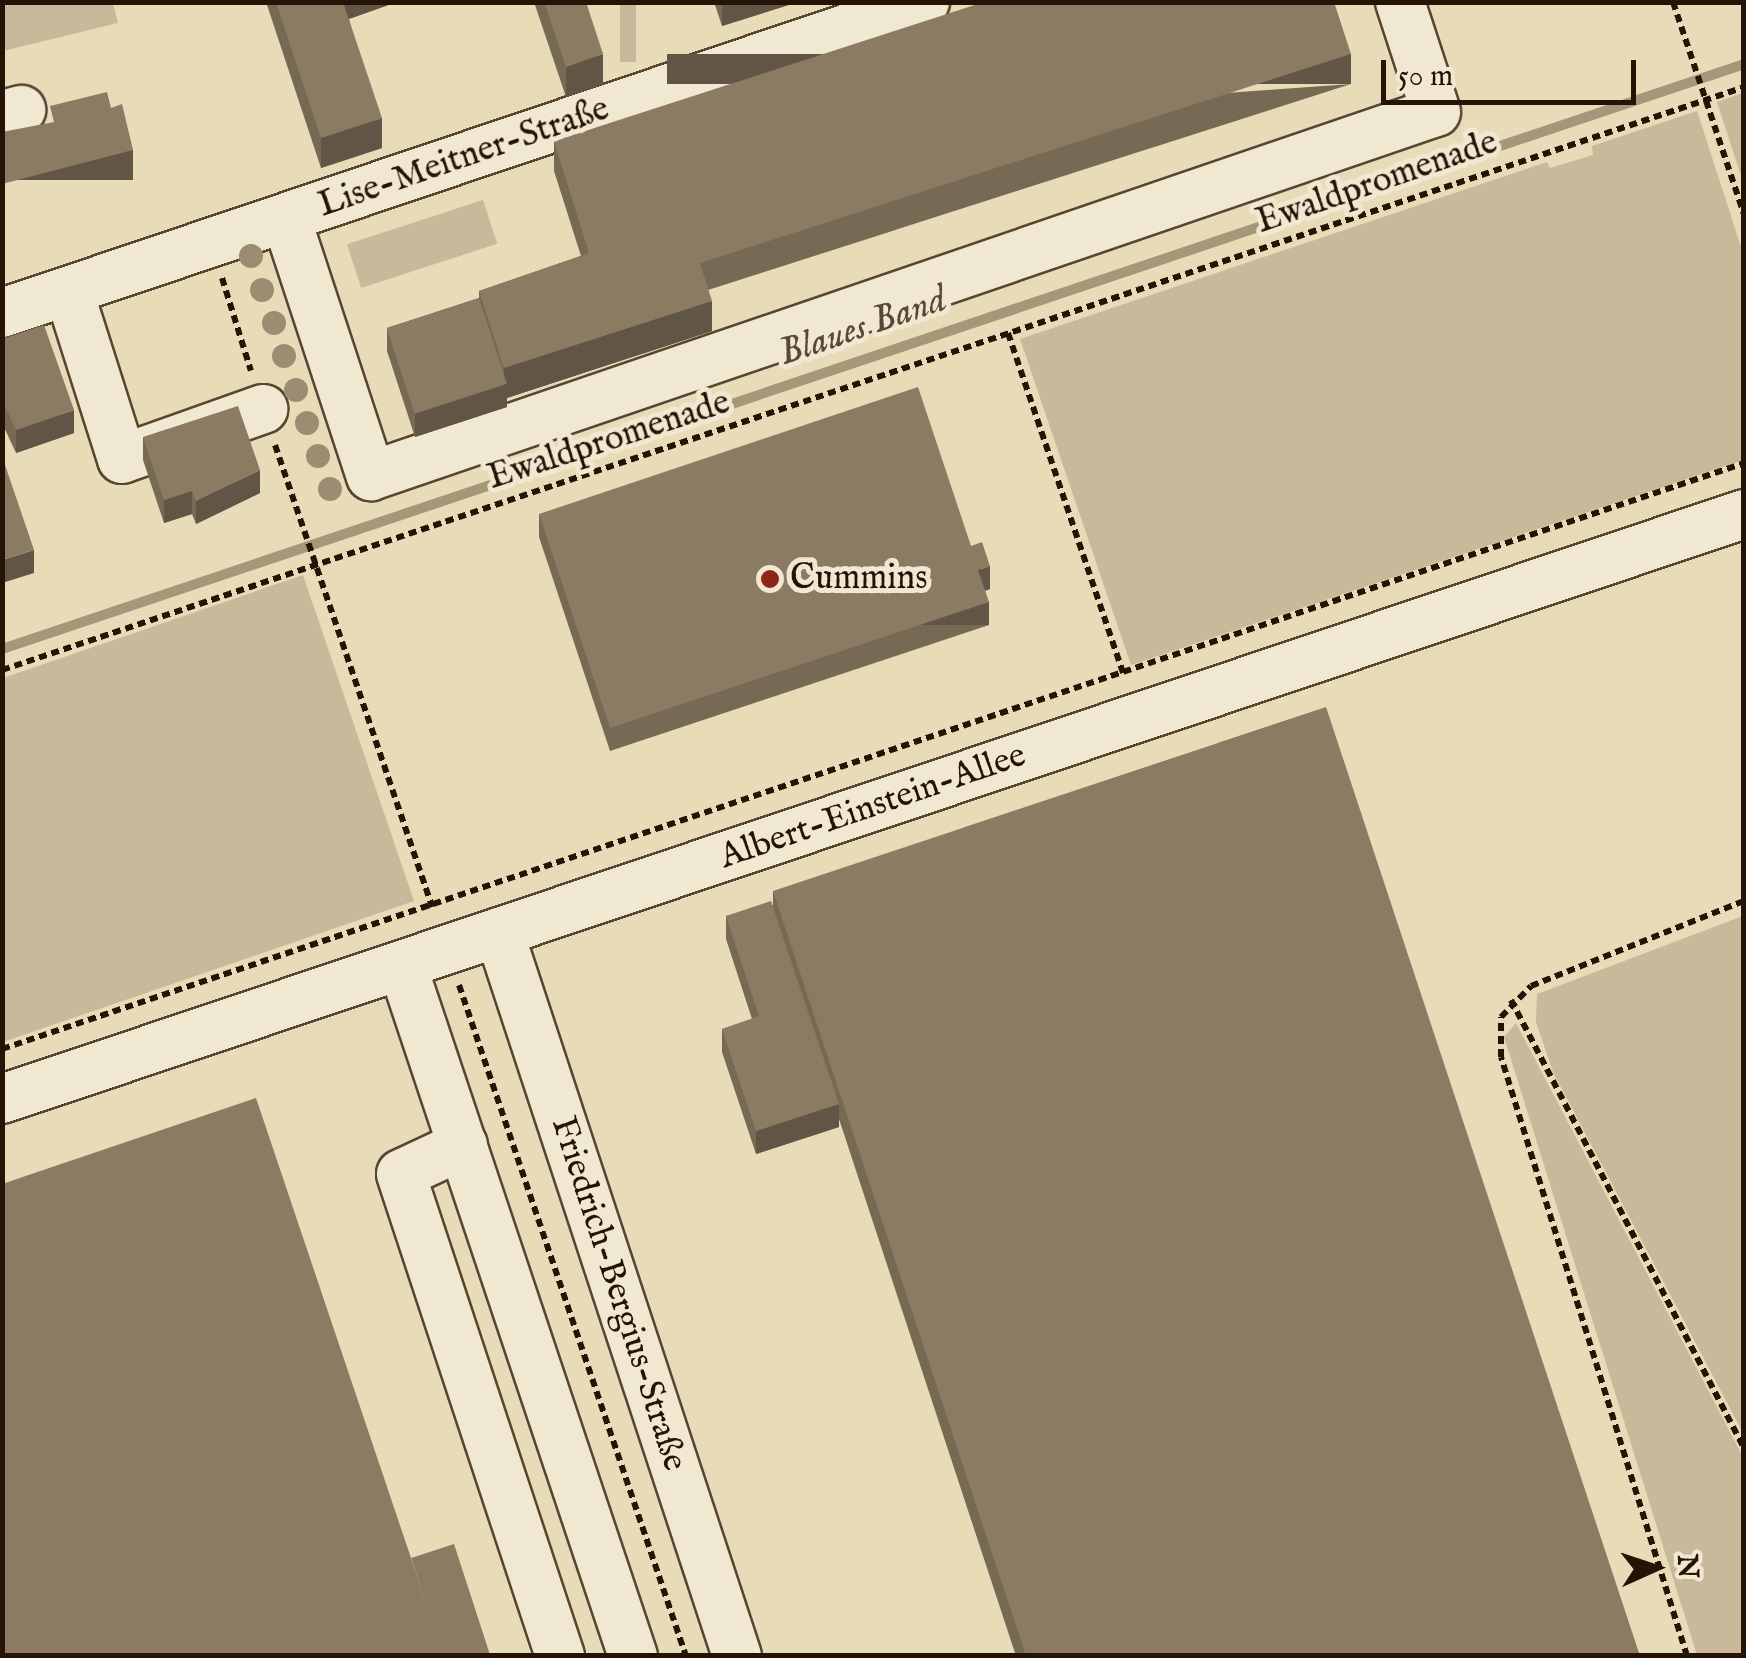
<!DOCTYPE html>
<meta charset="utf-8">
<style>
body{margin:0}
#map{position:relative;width:1746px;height:1658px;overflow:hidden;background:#e8dbb7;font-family:"IM FELL English",serif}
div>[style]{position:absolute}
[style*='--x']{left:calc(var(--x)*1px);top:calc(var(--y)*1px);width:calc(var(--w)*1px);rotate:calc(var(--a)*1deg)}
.green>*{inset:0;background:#c7b999;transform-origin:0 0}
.stream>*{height:10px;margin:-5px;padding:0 5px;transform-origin:5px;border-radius:5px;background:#a6977b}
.path>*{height:6px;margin-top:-3px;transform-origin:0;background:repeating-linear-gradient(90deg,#251406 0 8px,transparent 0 13px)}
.roads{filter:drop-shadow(2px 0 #564632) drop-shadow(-2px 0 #564632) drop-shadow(0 2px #564632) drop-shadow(0 -2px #564632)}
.minor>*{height:48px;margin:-24px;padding:0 24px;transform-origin:24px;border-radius:24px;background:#f0e8d0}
.trees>*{width:24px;height:24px;margin:-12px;border-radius:50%;background:#9c8d72}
.wall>*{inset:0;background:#776a54}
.shaded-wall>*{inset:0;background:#615645;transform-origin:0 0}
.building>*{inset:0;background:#8a7b62;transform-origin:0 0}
.dots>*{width:28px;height:28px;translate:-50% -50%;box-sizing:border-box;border:5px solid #f0e8d0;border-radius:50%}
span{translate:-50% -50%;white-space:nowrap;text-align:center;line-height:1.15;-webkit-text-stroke:10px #f0e8d0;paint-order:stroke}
.street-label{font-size:35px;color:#251406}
.poi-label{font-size:35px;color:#251406}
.left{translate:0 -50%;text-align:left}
.water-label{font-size:38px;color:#594835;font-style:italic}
.frame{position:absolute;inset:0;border:5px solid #251406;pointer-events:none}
.north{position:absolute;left:1606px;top:1518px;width:100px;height:100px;-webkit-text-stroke:8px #f0e8d0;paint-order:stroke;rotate:87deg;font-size:28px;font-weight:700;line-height:40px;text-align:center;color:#251406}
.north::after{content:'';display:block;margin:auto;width:35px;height:45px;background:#251406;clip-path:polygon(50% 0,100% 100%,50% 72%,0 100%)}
.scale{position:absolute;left:1381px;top:60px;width:255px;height:45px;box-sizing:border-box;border:5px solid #251406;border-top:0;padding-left:12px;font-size:30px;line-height:35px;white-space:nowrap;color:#251406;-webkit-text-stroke:8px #f0e8d0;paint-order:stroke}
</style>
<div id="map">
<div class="green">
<i style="clip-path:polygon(2px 3px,113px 3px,118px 23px,3px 51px)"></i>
<i style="left:620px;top:3px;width:16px;height:59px"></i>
<i style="clip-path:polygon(1743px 93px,1744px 94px,1743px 182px,1717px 102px)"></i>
<i style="clip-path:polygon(1697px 111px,1743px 253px,1743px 460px,1131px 665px,1020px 339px,1547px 162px,1550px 168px,1593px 155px,1592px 146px)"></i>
<i style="left:483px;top:200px;width:46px;height:143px;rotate:72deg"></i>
<i style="clip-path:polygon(303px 575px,414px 901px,3px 1042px,3px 678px)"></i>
<i style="clip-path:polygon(1743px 916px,1743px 1433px,1553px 1072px,1536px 1022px,1537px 994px)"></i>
<i style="clip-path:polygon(1516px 1023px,1743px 1457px,1743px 1655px,1697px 1655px,1504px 1037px)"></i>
</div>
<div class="stream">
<i style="--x:2;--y:649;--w:1838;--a:-18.56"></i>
</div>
<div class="path">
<i style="--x:1673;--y:2;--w:224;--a:71.5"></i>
<i style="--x:222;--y:278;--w:97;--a:72.7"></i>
<i style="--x:1008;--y:333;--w:359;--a:71.3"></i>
<i style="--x:275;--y:445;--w:488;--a:71.2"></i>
<i style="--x:2;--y:670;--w:1837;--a:-18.5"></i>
<i style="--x:459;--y:985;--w:708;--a:71.31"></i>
<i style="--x:1511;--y:1000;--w:505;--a:62.52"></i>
<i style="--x:2;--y:1049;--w:1838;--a:-18.59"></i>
<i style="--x:1687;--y:1656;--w:627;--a:-107.25"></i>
<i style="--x:1501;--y:1057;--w:40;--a:-90"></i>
<i style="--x:1501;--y:1017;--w:43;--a:-45.9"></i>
<i style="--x:1531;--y:986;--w:229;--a:-21.8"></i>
</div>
<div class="roads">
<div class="minor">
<i style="--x:2;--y:115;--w:20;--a:-15"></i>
<i style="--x:286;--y:218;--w:272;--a:71.8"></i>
<i style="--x:371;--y:476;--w:1125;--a:-18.87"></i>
<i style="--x:1436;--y:112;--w:116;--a:-108.1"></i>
<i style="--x:69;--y:292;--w:175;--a:72.4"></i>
<i style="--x:122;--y:459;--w:150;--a:-19.5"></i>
<i style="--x:2;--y:313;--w:974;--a:-18.62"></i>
<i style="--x:499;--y:932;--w:762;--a:71.8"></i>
<i style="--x:402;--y:965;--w:729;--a:71.52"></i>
<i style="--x:2;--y:1099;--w:1838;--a:-18.56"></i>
<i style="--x:463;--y:1145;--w:68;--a:154.9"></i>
<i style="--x:401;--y:1174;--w:508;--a:71.74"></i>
</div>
</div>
<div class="trees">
<i style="left:251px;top:256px"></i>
<i style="left:262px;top:290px"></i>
<i style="left:274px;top:323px"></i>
<i style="left:284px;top:356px"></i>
<i style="left:296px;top:390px"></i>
<i style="left:307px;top:423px"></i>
<i style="left:318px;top:456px"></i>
<i style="left:330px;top:489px"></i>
</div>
<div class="wall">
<i style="clip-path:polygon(266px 2px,397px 2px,349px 19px,382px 148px,321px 168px)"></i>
<i style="clip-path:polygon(534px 2px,586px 2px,603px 84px,566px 97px)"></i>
<i style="clip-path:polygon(714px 2px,795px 2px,795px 3px,722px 26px)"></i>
<i style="clip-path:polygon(1351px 84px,708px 290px,712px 331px,507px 398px,507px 407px,415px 437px,387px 351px,387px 328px,479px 298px,479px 291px,581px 256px,554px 171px,554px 141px)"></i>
<i style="clip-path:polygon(2px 339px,74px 433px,16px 453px,2px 423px)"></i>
<i style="clip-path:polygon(143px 437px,260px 493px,196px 524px,192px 514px,164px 523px,143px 460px)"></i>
<i style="clip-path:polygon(539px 514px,971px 546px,990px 589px,985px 591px,989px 625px,610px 751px,539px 537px)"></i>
<i style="clip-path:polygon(773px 891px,1640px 1656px,1016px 1656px,839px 1119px,839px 1127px,756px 1154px,722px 1052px,722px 1029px,752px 1019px,726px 939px,726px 916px,773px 905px)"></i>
</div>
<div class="shaded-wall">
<i style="clip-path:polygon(340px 2px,397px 2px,340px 22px)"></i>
<i style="clip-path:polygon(724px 2px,795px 2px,795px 3px,722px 26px,722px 3px)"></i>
<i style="clip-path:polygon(603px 54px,603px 84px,566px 97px,566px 67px)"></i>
<i style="left:1351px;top:54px;width:30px;height:684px;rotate:90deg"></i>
<i style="clip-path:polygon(382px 118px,382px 148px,321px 168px,321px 138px)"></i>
<i style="left:133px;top:150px;width:30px;height:135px;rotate:90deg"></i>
<i style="clip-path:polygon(712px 301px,712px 331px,507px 398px,507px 407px,415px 437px,415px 414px,504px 385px,504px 368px)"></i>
<i style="clip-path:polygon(74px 410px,74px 433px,16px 453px,16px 430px)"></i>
<i style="clip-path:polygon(260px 470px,260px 493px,196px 524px,196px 501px)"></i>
<i style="clip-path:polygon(192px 491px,192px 514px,164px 523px,164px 500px)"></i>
<i style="clip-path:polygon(34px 550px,34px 573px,2px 583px,2px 560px)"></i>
<i style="clip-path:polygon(990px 566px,990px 589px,978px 593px,978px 570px)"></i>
<i style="left:989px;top:602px;width:23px;height:399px;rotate:90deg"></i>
<i style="clip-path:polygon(839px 1104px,839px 1127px,756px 1154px,756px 1131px)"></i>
</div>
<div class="building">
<i style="clip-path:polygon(276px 2px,343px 2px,382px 118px,321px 138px)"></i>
<i style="clip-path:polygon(544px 2px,586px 2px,603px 54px,566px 67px)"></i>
<i style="clip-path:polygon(984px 2px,1334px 2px,1351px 54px,700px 263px,712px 301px,504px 368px,479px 291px,589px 253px,554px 141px)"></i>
<i style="clip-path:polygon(107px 92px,111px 108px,122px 104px,133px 150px,2px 184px,2px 132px,54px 122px,50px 106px)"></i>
<i style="left:479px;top:298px;width:90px;height:97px;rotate:72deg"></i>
<i style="clip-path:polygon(44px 325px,74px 410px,16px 430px,2px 400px,2px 339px)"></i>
<i style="clip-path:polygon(918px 387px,971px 546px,982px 542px,990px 566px,978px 570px,989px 602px,610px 728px,539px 514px)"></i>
<i style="clip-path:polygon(238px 406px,260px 470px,196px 501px,192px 491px,164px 500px,143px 437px)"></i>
<i style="clip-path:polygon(2px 456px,34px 550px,2px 560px)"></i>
<i style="clip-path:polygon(1326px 707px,1640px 1656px,1026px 1656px,773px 891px)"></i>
<i style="clip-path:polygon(771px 901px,839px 1104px,756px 1131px,722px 1029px,759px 1016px,726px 916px)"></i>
<i style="clip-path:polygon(256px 1098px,444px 1656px,2px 1656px,2px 1184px)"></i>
<i style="left:454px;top:1544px;width:118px;height:45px;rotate:72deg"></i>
</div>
<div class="dots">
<i style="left:770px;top:579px;background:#8f2418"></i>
</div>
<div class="street-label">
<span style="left:464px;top:158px;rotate:-19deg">Lise-Meitner-Straße</span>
<span style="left:1377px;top:183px;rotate:-19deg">Ewaldpromenade</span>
<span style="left:609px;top:441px;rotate:-18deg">Ewaldpromenade</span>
<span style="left:873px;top:807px;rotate:-19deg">Albert-Einstein-Allee</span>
<span style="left:618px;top:1294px;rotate:72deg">Friedrich-Bergius-Straße</span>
</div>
<div class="poi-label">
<span class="left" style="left:790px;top:579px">Cummins</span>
</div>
<div class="water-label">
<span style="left:863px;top:328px;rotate:-19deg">Blaues Band</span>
</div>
<div class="frame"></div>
<div class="north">N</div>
<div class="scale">50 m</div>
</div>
